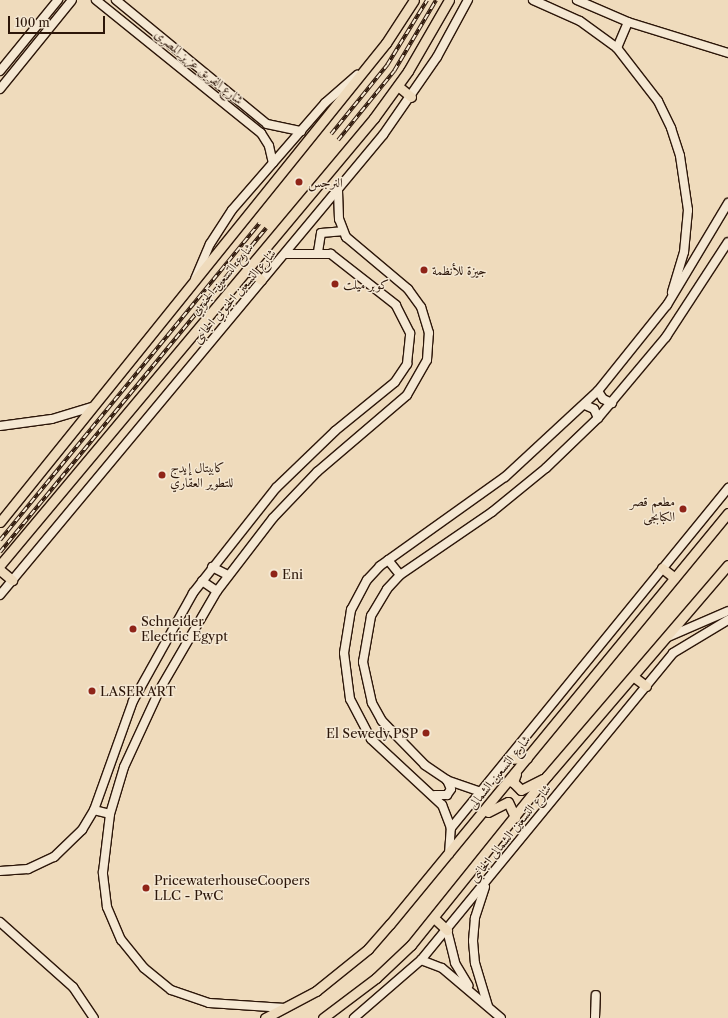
<!DOCTYPE html>
<meta charset="utf-8">
<style>
body{margin:0}
#map{position:relative;width:728px;height:1018px;overflow:hidden;background:#efdbbc;font-family:"Libre Caslon Text",Amiri,serif}
div>[style]{position:absolute}
[style*='--x']{left:calc(var(--x)*1px);top:calc(var(--y)*1px);width:calc(var(--w)*1px);rotate:calc(var(--a)*1deg)}
.roads{filter:drop-shadow(1px 0 #2c1609) drop-shadow(-1px 0 #2c1609) drop-shadow(0 1px #2c1609) drop-shadow(0 -1px #2c1609)}
.secondary>*{height:8px;margin:-4px;padding:0 4px;transform-origin:4px;border-radius:4px;background:#f5e8d3}
.primary>*{height:9px;margin:-4.5px;padding:0 4.5px;transform-origin:4.5px;border-radius:4.5px;background:#efdbbc}
.rail>*{height:3.5px;margin-top:-1.75px;transform-origin:0;background:repeating-linear-gradient(90deg,#f5e8d3 0 6px,#2c1609 0 12px);box-sizing:border-box;border-block:1px solid #2c1609}
.dots>*{width:11px;height:11px;translate:-50% -50%;box-sizing:border-box;border:2px solid #f5e8d3;border-radius:50%}
span{translate:-50% -50%;white-space:nowrap;text-align:center;line-height:1.15;-webkit-text-stroke:3px #f5e8d3;paint-order:stroke}
.street-label{font-size:13px;color:#2c1609}
.poi-label{font-size:13px;color:#2c1609}
.left{translate:0 -50%;text-align:left}
.right{translate:-100% -50%;text-align:right}
.scale{position:absolute;left:8px;top:16px;width:97px;height:18px;box-sizing:border-box;border:2px solid #2c1609;border-top:0;padding-left:5px;font-size:12px;line-height:14px;white-space:nowrap;color:#2c1609;-webkit-text-stroke:3px #f5e8d3;paint-order:stroke}
</style>
<div id="map">
<div class="roads">
<div class="secondary">
<i style="--x:96;--y:0;--w:212;--a:38.9"></i>
<i style="--x:261;--y:133;--w:15;--a:58"></i>
<i style="--x:269;--y:146;--w:17;--a:77"></i>
<i style="--x:116;--y:0;--w:195;--a:39.4"></i>
<i style="--x:267;--y:124;--w:35;--a:12"></i>
<i style="--x:533;--y:0;--w:51;--a:24.1"></i>
<i style="--x:580;--y:21;--w:46;--a:36.1"></i>
<i style="--x:617;--y:48;--w:67;--a:52.3"></i>
<i style="--x:658;--y:101;--w:30;--a:64"></i>
<i style="--x:671;--y:128;--w:29;--a:72"></i>
<i style="--x:680;--y:156;--w:55;--a:81.6"></i>
<i style="--x:688;--y:210;--w:42;--a:95.4"></i>
<i style="--x:684;--y:252;--w:42;--a:106.7"></i>
<i style="--x:577;--y:0;--w:56;--a:23.3"></i>
<i style="--x:628;--y:22;--w:105;--a:17.2"></i>
<i style="--x:617;--y:48;--w:28;--a:-67"></i>
<i style="--x:0;--y:71;--w:92;--a:-50.8"></i>
<i style="--x:0;--y:89;--w:114;--a:-51"></i>
<i style="--x:318;--y:252;--w:19;--a:-81"></i>
<i style="--x:321;--y:233;--w:21;--a:-5"></i>
<i style="--x:195;--y:279;--w:38;--a:-67"></i>
<i style="--x:210;--y:244;--w:40;--a:-57.1"></i>
<i style="--x:232;--y:210;--w:142;--a:-49"></i>
<i style="--x:325;--y:103;--w:43;--a:-41.2"></i>
<i style="--x:598;--y:391;--w:9;--a:58"></i>
<i style="--x:603;--y:399;--w:10;--a:24"></i>
<i style="--x:585;--y:405;--w:10;--a:24"></i>
<i style="--x:594;--y:409;--w:10;--a:66"></i>
<i style="--x:0;--y:426;--w:52;--a:-7.7"></i>
<i style="--x:52;--y:419;--w:42;--a:-16.7"></i>
<i style="--x:388;--y:560;--w:19;--a:51"></i>
<i style="--x:212;--y:567;--w:18;--a:27"></i>
<i style="--x:202;--y:581;--w:18;--a:34"></i>
<i style="--x:0;--y:595;--w:599;--a:-50.22"></i>
<i style="--x:383;--y:135;--w:95;--a:-55.3"></i>
<i style="--x:437;--y:57;--w:65;--a:-61.5"></i>
<i style="--x:668;--y:637;--w:65;--a:-23.4"></i>
<i style="--x:481;--y:792;--w:36;--a:-161"></i>
<i style="--x:447;--y:780;--w:27;--a:-146"></i>
<i style="--x:425;--y:765;--w:62;--a:-134.3"></i>
<i style="--x:382;--y:721;--w:21;--a:-119"></i>
<i style="--x:372;--y:703;--w:42;--a:-102.4"></i>
<i style="--x:363;--y:662;--w:47;--a:-80.1"></i>
<i style="--x:371;--y:616;--w:31;--a:-59"></i>
<i style="--x:387;--y:589;--w:19;--a:-47"></i>
<i style="--x:400;--y:575;--w:112;--a:-34.4"></i>
<i style="--x:492;--y:512;--w:70;--a:-39.2"></i>
<i style="--x:546;--y:468;--w:72;--a:-43.9"></i>
<i style="--x:598;--y:418;--w:106;--a:-50"></i>
<i style="--x:666;--y:337;--w:113;--a:-56.9"></i>
<i style="--x:435;--y:795;--w:12;--a:0"></i>
<i style="--x:447;--y:795;--w:7;--a:-56"></i>
<i style="--x:451;--y:789;--w:10;--a:-114"></i>
<i style="--x:94;--y:810;--w:16;--a:14"></i>
<i style="--x:451;--y:828;--w:439;--a:-50.8"></i>
<i style="--x:449;--y:854;--w:26;--a:-86"></i>
<i style="--x:451;--y:828;--w:25;--a:-111"></i>
<i style="--x:442;--y:805;--w:97;--a:-137.1"></i>
<i style="--x:371;--y:739;--w:45;--a:-117.7"></i>
<i style="--x:350;--y:699;--w:46;--a:-97.4"></i>
<i style="--x:344;--y:653;--w:44;--a:-80.8"></i>
<i style="--x:351;--y:610;--w:34;--a:-62"></i>
<i style="--x:367;--y:580;--w:19;--a:-47"></i>
<i style="--x:380;--y:566;--w:153;--a:-35.5"></i>
<i style="--x:505;--y:477;--w:127;--a:-42.8"></i>
<i style="--x:598;--y:391;--w:110;--a:-51.3"></i>
<i style="--x:667;--y:305;--w:119;--a:-59.1"></i>
<i style="--x:0;--y:871;--w:28;--a:-4"></i>
<i style="--x:28;--y:869;--w:29;--a:-25"></i>
<i style="--x:54;--y:857;--w:39;--a:-44"></i>
<i style="--x:82;--y:830;--w:23;--a:-59"></i>
<i style="--x:94;--y:810;--w:116;--a:-70.3"></i>
<i style="--x:133;--y:701;--w:124;--a:-60.9"></i>
<i style="--x:193;--y:593;--w:134;--a:-51.7"></i>
<i style="--x:276;--y:488;--w:82;--a:-44"></i>
<i style="--x:335;--y:431;--w:77;--a:-39.2"></i>
<i style="--x:395;--y:382;--w:22;--a:-56"></i>
<i style="--x:407;--y:364;--w:31;--a:-84"></i>
<i style="--x:410;--y:333;--w:31;--a:-117"></i>
<i style="--x:396;--y:305;--w:83;--a:-141.9"></i>
<i style="--x:331;--y:254;--w:45;--a:180"></i>
<i style="--x:485;--y:887;--w:33;--a:108"></i>
<i style="--x:475;--y:918;--w:23;--a:95"></i>
<i style="--x:473;--y:941;--w:22;--a:85"></i>
<i style="--x:475;--y:963;--w:45;--a:73.2"></i>
<i style="--x:0;--y:922;--w:98;--a:41.7"></i>
<i style="--x:73;--y:987;--w:37;--a:56"></i>
<i style="--x:447;--y:930;--w:34;--a:76"></i>
<i style="--x:455;--y:963;--w:26;--a:59"></i>
<i style="--x:421;--y:960;--w:22;--a:21"></i>
<i style="--x:442;--y:968;--w:77;--a:40.3"></i>
<i style="--x:285;--y:1008;--w:76;--a:-176.2"></i>
<i style="--x:209;--y:1003;--w:40;--a:-161.1"></i>
<i style="--x:171;--y:990;--w:35;--a:-141"></i>
<i style="--x:144;--y:968;--w:36;--a:-129"></i>
<i style="--x:121;--y:940;--w:36;--a:-113"></i>
<i style="--x:107;--y:907;--w:35;--a:-97"></i>
<i style="--x:103;--y:872;--w:58;--a:-83.1"></i>
<i style="--x:110;--y:814;--w:49;--a:-73.4"></i>
<i style="--x:124;--y:767;--w:86;--a:-65.2"></i>
<i style="--x:160;--y:689;--w:113;--a:-59.8"></i>
<i style="--x:217;--y:591;--w:92;--a:-52.5"></i>
<i style="--x:273;--y:518;--w:64;--a:-46.3"></i>
<i style="--x:317;--y:472;--w:118;--a:-40.5"></i>
<i style="--x:407;--y:395;--w:40;--a:-60.3"></i>
<i style="--x:427;--y:360;--w:27;--a:-86"></i>
<i style="--x:429;--y:333;--w:27;--a:-107"></i>
<i style="--x:421;--y:307;--w:22;--a:-126"></i>
<i style="--x:408;--y:289;--w:81;--a:-140"></i>
<i style="--x:346;--y:237;--w:19;--a:-111"></i>
<i style="--x:339;--y:219;--w:29;--a:-92"></i>
<i style="--x:354;--y:1018;--w:89;--a:-40.9"></i>
<i style="--x:421;--y:960;--w:397;--a:-50.6"></i>
<i style="--x:673;--y:653;--w:64;--a:-31"></i>
<i style="--x:595;--y:1018;--w:23;--a:-88"></i>
</div>
<div class="primary">
<i style="--x:398;--y:86;--w:17;--a:40"></i>
<i style="--x:248;--y:269;--w:17;--a:40"></i>
<i style="--x:0;--y:522;--w:615;--a:-51.14"></i>
<i style="--x:386;--y:43;--w:51;--a:-56.9"></i>
<i style="--x:0;--y:565;--w:583;--a:-50.08"></i>
<i style="--x:374;--y:118;--w:58;--a:-54.1"></i>
<i style="--x:408;--y:71;--w:82;--a:-60"></i>
<i style="--x:662;--y:568;--w:16;--a:38"></i>
<i style="--x:0;--y:570;--w:16;--a:40"></i>
<i style="--x:634;--y:677;--w:15;--a:37"></i>
<i style="--x:508;--y:759;--w:19;--a:-3"></i>
<i style="--x:516;--y:774;--w:9;--a:111"></i>
<i style="--x:513;--y:782;--w:11;--a:45"></i>
<i style="--x:521;--y:790;--w:25;--a:-27"></i>
<i style="--x:488;--y:812;--w:22;--a:-27"></i>
<i style="--x:508;--y:802;--w:17;--a:65"></i>
<i style="--x:434;--y:918;--w:18;--a:43"></i>
<i style="--x:265;--y:1018;--w:58;--a:-27.9"></i>
<i style="--x:316;--y:991;--w:67;--a:-38.9"></i>
<i style="--x:368;--y:949;--w:33;--a:-49"></i>
<i style="--x:390;--y:924;--w:532;--a:-50.57"></i>
<i style="--x:323;--y:1018;--w:66;--a:-37"></i>
<i style="--x:376;--y:978;--w:48;--a:-43.3"></i>
<i style="--x:411;--y:945;--w:217;--a:-51.2"></i>
<i style="--x:547;--y:776;--w:278;--a:-49.4"></i>
</div>
</div>
<div class="rail">
<i style="--x:331;--y:134;--w:89;--a:-50.9"></i>
<i style="--x:387;--y:65;--w:76;--a:-58.4"></i>
<i style="--x:338;--y:140;--w:89;--a:-50.9"></i>
<i style="--x:394;--y:71;--w:82;--a:-59.4"></i>
<i style="--x:0;--y:540;--w:409;--a:-50.7"></i>
<i style="--x:0;--y:552;--w:419;--a:-50.6"></i>
</div>
<div class="dots">
<i style="left:299px;top:182px;background:#8f2418"></i>
<i style="left:424px;top:270px;background:#8f2418"></i>
<i style="left:335px;top:284px;background:#8f2418"></i>
<i style="left:162px;top:475px;background:#8f2418"></i>
<i style="left:683px;top:509px;background:#8f2418"></i>
<i style="left:274px;top:574px;background:#8f2418"></i>
<i style="left:133px;top:629px;background:#8f2418"></i>
<i style="left:92px;top:691px;background:#8f2418"></i>
<i style="left:426px;top:733px;background:#8f2418"></i>
<i style="left:146px;top:888px;background:#8f2418"></i>
</div>
<div class="street-label">
<span style="left:199px;top:67px;rotate:39deg">شارع الفريق عزيز المصرى</span>
<span style="left:222px;top:279px;rotate:-50deg">شارع التسعين الجنوبي</span>
<span style="left:234px;top:296px;rotate:-49deg">شارع التسعين الجنوبي الجانبى</span>
<span style="left:499px;top:772px;rotate:-51deg">شارع التسعين الشمالى</span>
<span style="left:510px;top:833px;rotate:-51deg">شارع التسعين الشمالى الجانبى</span>
</div>
<div class="poi-label">
<span class="left" style="left:308px;top:182px">النرجس</span>
<span class="left" style="left:432px;top:270px">جيزة للأنظمة</span>
<span class="left" style="left:343px;top:284px">كوبر ميلت</span>
<span class="left" style="left:170px;top:475px">كابيتال إيدج<br>للتطوير العقاري</span>
<span class="right" style="left:675px;top:509px">مطعم قصر<br>الكبابجى</span>
<span class="left" style="left:282px;top:574px">Eni</span>
<span class="left" style="left:141px;top:629px">Schneider<br>Electric Egypt</span>
<span class="left" style="left:100px;top:691px">LASER ART</span>
<span class="right" style="left:418px;top:733px">El Sewedy PSP</span>
<span class="left" style="left:154px;top:888px">PricewaterhouseCoopers<br>LLC - PwC</span>
</div>
<div class="scale">100 m</div>
</div>
